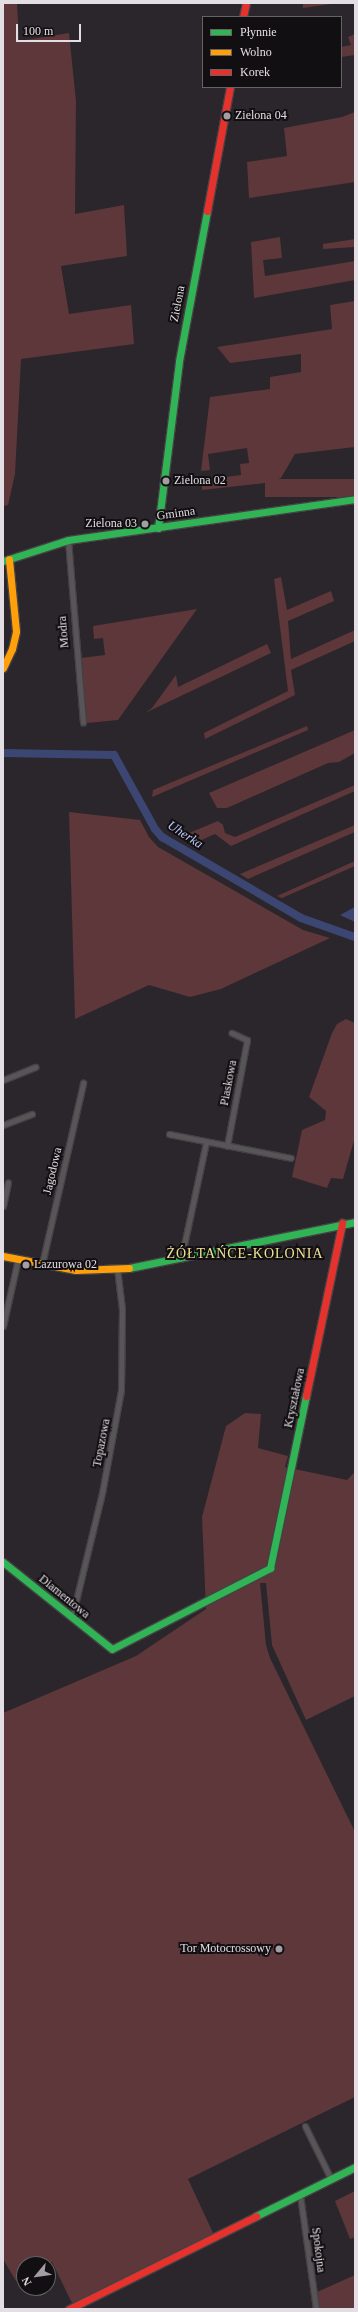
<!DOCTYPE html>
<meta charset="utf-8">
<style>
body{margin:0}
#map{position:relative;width:358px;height:2312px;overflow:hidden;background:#2b262b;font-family:"Times New Roman",serif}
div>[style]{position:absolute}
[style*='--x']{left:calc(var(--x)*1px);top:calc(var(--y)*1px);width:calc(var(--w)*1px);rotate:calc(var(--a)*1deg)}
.green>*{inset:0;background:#5d3739;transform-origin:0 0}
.water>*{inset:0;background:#3c4672}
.river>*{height:8px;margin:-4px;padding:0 4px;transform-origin:4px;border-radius:4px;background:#3c4672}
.roads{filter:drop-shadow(1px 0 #454145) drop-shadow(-1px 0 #454145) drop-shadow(0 1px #454145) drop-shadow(0 -1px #454145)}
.street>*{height:5px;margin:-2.5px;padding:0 2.5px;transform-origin:2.5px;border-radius:2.5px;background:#575557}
.fast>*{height:7px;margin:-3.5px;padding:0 3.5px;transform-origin:3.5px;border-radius:3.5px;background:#30b455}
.slow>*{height:7px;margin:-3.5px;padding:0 3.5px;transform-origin:3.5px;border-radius:3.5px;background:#ff9f0a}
.jam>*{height:7px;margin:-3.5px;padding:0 3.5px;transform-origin:3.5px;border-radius:3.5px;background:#e5322d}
.dots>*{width:11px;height:11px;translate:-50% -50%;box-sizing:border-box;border:2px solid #120f12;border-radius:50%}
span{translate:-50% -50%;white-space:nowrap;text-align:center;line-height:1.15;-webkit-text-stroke:4px #120f12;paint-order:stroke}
.poi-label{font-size:12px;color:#e3dee3}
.left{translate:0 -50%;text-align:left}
.right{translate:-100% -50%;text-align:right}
.street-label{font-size:12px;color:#e3dee3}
.water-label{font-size:13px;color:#b9c6f5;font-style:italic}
.quarter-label{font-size:14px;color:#f0e394;letter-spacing:1px}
.frame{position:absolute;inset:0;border:4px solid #e3dee3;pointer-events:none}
.legend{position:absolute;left:202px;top:16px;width:140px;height:72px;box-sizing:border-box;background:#120f12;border:1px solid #666266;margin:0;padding:5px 7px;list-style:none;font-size:12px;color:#e3dee3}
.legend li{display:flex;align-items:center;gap:8px;height:20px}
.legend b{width:20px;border:1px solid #666266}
.north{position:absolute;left:16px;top:2256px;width:40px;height:40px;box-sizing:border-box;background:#120f12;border:1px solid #666266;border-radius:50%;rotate:241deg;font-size:11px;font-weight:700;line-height:16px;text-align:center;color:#e3dee3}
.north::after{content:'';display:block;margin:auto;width:14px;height:18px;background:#a39ea3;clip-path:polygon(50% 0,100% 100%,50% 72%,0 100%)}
.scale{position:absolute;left:16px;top:24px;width:65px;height:18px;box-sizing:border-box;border:2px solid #e3dee3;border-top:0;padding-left:5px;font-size:12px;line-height:14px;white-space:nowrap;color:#e3dee3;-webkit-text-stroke:3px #120f12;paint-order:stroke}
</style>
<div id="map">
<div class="green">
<i style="clip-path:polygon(3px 3px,17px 3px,19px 41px,69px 33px,76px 101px,75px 214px,124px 205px,127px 256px,61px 266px,69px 314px,131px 305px,134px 344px,21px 359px,15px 474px,8px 505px,3px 506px)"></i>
<i style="clip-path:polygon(303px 3px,338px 3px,303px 8px)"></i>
<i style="clip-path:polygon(355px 34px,355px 55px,341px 57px,341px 47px,351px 45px,348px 37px)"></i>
<i style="clip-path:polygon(355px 112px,355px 182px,249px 198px,247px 162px,287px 156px,284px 128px,342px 117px)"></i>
<i style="clip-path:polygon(280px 237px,282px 258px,263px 260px,265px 276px,355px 261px,355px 280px,254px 298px,251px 242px)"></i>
<i style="clip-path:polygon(355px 239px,355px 247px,323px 249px,323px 244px)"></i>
<i style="clip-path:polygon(355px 301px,355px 447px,295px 454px,281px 478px,265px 483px,202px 490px,202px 480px,241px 475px,240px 464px,249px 463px,247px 448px,208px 454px,210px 470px,201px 471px,210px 397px,270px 389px,270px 377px,301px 372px,301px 354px,230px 363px,217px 347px,332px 329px,330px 305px)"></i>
<i style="left:355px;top:479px;width:18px;height:90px;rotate:90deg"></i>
<i style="clip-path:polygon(281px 577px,287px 610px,331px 591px,334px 601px,288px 621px,291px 659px,355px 630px,355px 641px,291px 670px,295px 695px,205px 739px,204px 733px,288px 691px,274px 579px)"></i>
<i style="clip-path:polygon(197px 609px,118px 720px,87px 723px,81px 658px,105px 655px,103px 638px,94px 639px,93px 626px)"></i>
<i style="clip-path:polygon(267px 644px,271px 653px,145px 713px,152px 708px,176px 675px,178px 687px)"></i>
<i style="clip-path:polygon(307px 726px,308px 730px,152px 797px,153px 790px)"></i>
<i style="clip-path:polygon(355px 730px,355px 753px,339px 762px,328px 763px,227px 808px,217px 808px,209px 793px)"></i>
<i style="clip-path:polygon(355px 785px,355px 791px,231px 846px,215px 834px,190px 845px,171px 833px,189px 833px,218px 821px,223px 825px,225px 833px,235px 837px)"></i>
<i style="clip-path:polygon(69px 812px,140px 820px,149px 837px,158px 847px,303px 930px,330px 938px,221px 989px,190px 997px,149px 985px,75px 1019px)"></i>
<i style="clip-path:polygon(355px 825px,355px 832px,248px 879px,240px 874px)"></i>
<i style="clip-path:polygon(355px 861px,355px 866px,282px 898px,277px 896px)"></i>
<i style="clip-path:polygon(346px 1019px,355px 1023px,355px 1137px,343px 1179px,331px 1178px,327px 1188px,292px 1177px,302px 1130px,325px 1120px,326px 1111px,309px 1097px,332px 1033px,337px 1024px)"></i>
<i style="clip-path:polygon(245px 1413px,261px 1414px,258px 1448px,288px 1456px,285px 1467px,347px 1480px,355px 1472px,355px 1696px,306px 1720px,272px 1645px,266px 1583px,260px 1583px,266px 1645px,270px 1658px,355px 1832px,355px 2097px,188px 2179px,214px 2235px,72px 2303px,52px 2262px,24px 2264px,24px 2276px,16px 2281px,3px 2259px,3px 1713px,136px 1656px,206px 1609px,202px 1517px,226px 1426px)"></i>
<i style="clip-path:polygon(355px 2191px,355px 2237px,350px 2239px,335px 2201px)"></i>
<i style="clip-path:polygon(355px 2275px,355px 2309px,319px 2309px,317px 2292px)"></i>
</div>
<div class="water">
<i style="clip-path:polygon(355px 907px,355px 922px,340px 915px)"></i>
</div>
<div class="river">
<i style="--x:3;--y:753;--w:111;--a:1"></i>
<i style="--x:114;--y:755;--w:85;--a:61"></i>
<i style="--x:155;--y:829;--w:11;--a:49"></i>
<i style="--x:162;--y:837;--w:161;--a:30.2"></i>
<i style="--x:301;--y:918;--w:57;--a:19.4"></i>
</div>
<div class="roads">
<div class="street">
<i style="--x:68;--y:540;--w:183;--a:85.3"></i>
<i style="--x:3;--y:1080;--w:35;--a:-22"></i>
<i style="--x:3;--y:1125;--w:31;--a:-21"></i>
<i style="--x:169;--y:1134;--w:124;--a:11.1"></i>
<i style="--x:227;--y:1146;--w:108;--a:-79.3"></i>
<i style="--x:247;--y:1040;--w:17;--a:-155"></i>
<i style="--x:3;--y:1206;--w:24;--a:-78"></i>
<i style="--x:181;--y:1259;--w:120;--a:-77.9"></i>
<i style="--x:42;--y:1264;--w:186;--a:-77.2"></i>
<i style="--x:3;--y:1326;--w:69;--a:-77.4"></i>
<i style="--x:72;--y:1617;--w:128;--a:-76.4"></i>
<i style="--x:102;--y:1493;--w:105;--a:-79.5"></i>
<i style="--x:121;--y:1390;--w:81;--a:-89.3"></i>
<i style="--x:122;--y:1309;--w:39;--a:-97"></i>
<i style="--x:305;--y:2126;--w:59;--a:63.9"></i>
<i style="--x:300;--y:2195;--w:115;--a:82"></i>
</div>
<div class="fast">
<i style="--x:158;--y:528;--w:168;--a:-82.8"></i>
<i style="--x:179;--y:361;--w:153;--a:-79.4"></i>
<i style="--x:3;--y:561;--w:68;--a:-17.9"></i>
<i style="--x:68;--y:540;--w:290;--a:-8.1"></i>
<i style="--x:129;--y:1268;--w:231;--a:-11.5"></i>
<i style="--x:3;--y:1562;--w:139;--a:38.6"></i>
<i style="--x:112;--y:1649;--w:178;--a:-27.1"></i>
<i style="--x:270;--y:1568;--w:176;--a:-78.2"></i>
<i style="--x:256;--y:2216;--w:110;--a:-26.3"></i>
</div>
<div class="slow">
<i style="--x:3;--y:668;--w:21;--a:-65"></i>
<i style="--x:12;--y:649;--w:18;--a:-77"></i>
<i style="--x:16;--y:631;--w:72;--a:-95.6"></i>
<i style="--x:3;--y:1256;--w:74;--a:10.9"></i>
<i style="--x:76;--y:1270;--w:53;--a:-2.2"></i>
</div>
<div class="jam">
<i style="--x:243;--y:17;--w:14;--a:-78"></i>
<i style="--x:207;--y:211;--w:126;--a:-79.5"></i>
<i style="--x:306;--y:1396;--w:177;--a:-78.2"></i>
<i style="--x:69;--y:2309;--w:209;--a:-26.4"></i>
</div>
</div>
<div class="dots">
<i style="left:227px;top:116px;background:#a39ea3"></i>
<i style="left:166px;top:481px;background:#a39ea3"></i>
<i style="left:145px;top:524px;background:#a39ea3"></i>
<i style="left:26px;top:1265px;background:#a39ea3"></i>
<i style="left:279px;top:1949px;background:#a39ea3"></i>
</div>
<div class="poi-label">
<span class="left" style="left:235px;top:116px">Zielona 04</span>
<span class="left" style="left:174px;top:481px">Zielona 02</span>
<span class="right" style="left:137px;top:524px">Zielona 03</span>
<span class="left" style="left:34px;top:1265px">Lazurowa 02</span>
<span class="right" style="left:271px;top:1949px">Tor Motocrossowy</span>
</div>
<div class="street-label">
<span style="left:178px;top:304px;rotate:-79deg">Zielona</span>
<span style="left:176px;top:514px;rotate:-8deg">Gminna</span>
<span style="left:64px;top:632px;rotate:-95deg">Modra</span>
<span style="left:229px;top:1083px;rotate:-79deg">Piaskowa</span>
<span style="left:53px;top:1171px;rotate:-77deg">Jagodowa</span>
<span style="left:295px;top:1398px;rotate:-78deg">Kryształowa</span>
<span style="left:102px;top:1443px;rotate:-79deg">Topazowa</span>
<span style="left:64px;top:1597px;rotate:39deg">Diamentowa</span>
<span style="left:318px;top:2250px;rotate:83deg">Spokojna</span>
</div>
<div class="water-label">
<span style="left:185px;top:835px;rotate:33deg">Uherka</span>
</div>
<div class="quarter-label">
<span style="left:245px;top:1254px">ŻÓŁTAŃCE-KOLONIA</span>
</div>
<div class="frame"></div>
<ul class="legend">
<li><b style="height:5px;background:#30b455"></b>Płynnie</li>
<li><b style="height:5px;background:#ff9f0a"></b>Wolno</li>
<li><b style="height:5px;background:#e5322d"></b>Korek</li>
</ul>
<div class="north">N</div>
<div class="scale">100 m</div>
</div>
